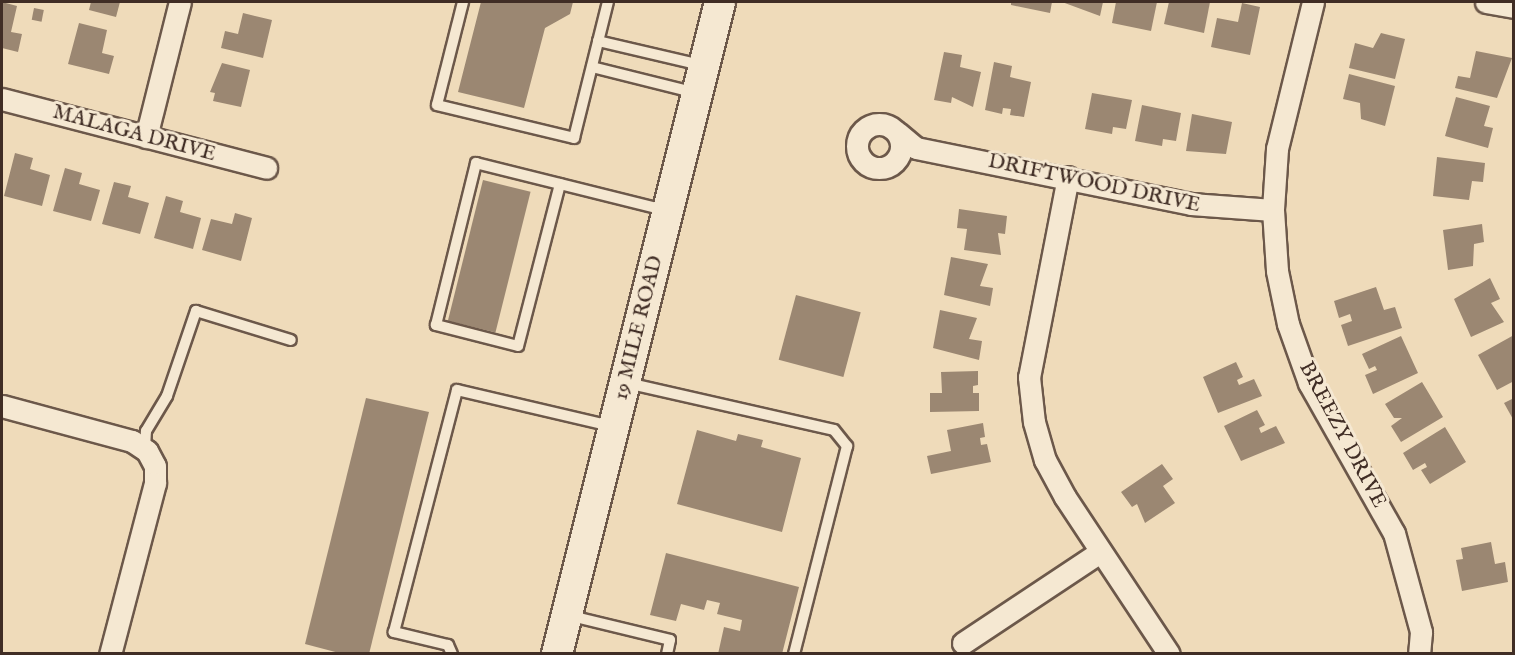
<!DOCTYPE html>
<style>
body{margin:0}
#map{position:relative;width:1515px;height:655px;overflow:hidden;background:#efdbba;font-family:"IM FELL English",serif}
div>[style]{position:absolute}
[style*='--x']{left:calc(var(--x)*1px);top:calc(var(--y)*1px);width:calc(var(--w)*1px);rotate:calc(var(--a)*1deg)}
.building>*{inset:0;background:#9b8772;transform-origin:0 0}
.roads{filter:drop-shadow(2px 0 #6c584a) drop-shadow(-2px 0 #6c584a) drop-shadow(0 2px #6c584a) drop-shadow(0 -2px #6c584a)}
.lane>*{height:10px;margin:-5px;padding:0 5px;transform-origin:5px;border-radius:5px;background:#f5e8d2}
.street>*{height:21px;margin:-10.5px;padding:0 10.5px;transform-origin:10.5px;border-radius:10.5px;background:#f5e8d2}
.street>.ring{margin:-10.5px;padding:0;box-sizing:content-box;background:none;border:21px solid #f5e8d2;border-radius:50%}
.secondary>*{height:30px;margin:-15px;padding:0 15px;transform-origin:15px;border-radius:15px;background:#f5e8d2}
span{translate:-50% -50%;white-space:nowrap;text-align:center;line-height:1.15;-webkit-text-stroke:6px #f5e8d2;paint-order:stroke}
.street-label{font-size:21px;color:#402d25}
.frame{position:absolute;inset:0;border:3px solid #402d25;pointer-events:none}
</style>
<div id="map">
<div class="building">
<i style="clip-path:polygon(2px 2px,17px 6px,11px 32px,22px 34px,18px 52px,2px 48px)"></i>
<i style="clip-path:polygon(91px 2px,120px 2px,116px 17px,89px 10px)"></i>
<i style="clip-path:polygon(481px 2px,573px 2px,570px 14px,545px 28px,524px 108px,458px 92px)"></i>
<i style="clip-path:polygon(1011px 2px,1052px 2px,1050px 13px,1011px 5px)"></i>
<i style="clip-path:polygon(1062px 2px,1103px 2px,1100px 16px)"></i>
<i style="clip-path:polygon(1116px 2px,1157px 2px,1151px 31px,1112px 23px)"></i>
<i style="clip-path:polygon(1169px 2px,1210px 2px,1204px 33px,1164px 24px)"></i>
<i style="clip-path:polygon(1242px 3px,1260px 7px,1250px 55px,1211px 47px,1217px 18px,1238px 22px)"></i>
<i style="left:34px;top:8px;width:10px;height:12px;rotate:11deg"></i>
<i style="clip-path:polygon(243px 13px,272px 20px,263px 58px,221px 48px,225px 31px,238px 34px)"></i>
<i style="clip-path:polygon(79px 23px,107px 30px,102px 53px,114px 56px,109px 74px,68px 64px)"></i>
<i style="clip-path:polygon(1381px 33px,1405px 39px,1395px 79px,1349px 68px,1355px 43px,1373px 48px)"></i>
<i style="clip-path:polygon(1476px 51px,1512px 58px,1497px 98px,1455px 88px,1458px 76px,1470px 78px)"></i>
<i style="clip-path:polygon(944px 52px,962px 55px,960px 67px,981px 72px,973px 107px,952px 97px,951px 103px,934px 100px)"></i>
<i style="clip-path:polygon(994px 62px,1012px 66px,1010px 77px,1031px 82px,1024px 117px,1010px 115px,1011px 109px,1003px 108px,1002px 114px,985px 110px)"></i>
<i style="clip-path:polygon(222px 63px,250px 70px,241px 107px,213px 101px,215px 93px,210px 92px)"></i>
<i style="clip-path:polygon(1349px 74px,1395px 86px,1385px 126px,1361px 119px,1360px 103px,1343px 99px)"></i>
<i style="clip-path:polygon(1092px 93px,1132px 100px,1126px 129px,1113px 127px,1112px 134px,1085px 129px)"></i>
<i style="clip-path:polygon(1456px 97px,1490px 106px,1484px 126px,1493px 128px,1488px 148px,1445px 136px)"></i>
<i style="clip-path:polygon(1142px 105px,1181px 113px,1176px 141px,1163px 139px,1162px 146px,1135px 141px)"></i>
<i style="clip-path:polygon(1192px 114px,1232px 122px,1226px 154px,1186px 151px)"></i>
<i style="clip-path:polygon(15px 153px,33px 158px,30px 169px,50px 175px,42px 206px,4px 196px)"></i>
<i style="clip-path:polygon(1437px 157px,1485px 163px,1483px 182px,1472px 181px,1469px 200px,1433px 196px)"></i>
<i style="clip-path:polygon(65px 168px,82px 173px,79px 184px,100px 190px,91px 221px,53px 211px)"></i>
<i style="left:483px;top:180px;width:49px;height:145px;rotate:14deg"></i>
<i style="clip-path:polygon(114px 182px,131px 186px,128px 197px,149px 203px,140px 234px,102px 224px)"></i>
<i style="clip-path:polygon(166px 196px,183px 201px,180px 212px,201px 218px,193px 249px,154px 238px)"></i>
<i style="clip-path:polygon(959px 209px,1007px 216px,1005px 234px,998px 233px,1001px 255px,964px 250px,967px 229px,957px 228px)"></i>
<i style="clip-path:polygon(235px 213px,252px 218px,241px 261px,202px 250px,211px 219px,232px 224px)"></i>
<i style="clip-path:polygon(1482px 224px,1484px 242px,1474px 244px,1473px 266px,1448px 270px,1443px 230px)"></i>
<i style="clip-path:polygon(951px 257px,988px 264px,980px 286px,993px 288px,990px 306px,944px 295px)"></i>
<i style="clip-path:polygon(1490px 278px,1500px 299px,1491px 303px,1504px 322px,1471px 337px,1454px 299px)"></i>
<i style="clip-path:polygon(1376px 287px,1384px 310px,1395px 307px,1402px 328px,1348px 346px,1341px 325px,1352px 321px,1350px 314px,1339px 318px,1334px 301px)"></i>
<i style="left:796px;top:295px;width:67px;height:67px;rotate:15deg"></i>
<i style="clip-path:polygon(940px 310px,977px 318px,969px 339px,982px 341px,979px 360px,933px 348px)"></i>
<i style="clip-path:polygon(1514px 335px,1514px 381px,1497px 390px,1478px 355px)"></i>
<i style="clip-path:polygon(1401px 336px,1418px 373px,1373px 394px,1365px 375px,1377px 370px,1375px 366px,1369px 369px,1362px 354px)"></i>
<i style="clip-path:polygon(1236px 362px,1243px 377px,1237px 380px,1239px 385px,1254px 379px,1262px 396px,1218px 413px,1203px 377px)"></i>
<i style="clip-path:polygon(978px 371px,978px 385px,973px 386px,973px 393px,979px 393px,979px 411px,930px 412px,930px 393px,942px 393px,941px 372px)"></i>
<i style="clip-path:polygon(1422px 382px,1443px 417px,1401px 442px,1391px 426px,1402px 418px,1394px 418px,1385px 404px)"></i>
<i style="clip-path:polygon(366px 398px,429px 412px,369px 654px,343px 654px,305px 644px)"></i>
<i style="clip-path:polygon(1514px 398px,1514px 421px,1504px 403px)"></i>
<i style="clip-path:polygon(1257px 410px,1265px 425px,1259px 428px,1261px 433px,1276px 426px,1285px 443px,1241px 461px,1224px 426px)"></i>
<i style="clip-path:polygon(983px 423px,985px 437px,980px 438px,981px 445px,987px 444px,991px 462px,931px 474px,927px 456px,951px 451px,947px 430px)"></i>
<i style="clip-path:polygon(1445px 427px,1466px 462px,1430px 484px,1421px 470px,1427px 467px,1425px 463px,1413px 470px,1403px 453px)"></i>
<i style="clip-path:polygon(697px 430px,736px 441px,738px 434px,763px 440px,761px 447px,801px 458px,782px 532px,677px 504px)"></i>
<i style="clip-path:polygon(1162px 464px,1173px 479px,1163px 486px,1175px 503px,1145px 523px,1137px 504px,1132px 507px,1121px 492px)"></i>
<i style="clip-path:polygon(1491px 542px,1495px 564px,1505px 562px,1508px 582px,1462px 591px,1456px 560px,1463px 559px,1461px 548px)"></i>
<i style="clip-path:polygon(666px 553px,799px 587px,782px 654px,718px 654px,724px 627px,740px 631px,742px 620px,717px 614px,720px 603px,707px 600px,704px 610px,681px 604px,676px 621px,650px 615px)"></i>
</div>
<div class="roads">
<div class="lane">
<i style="--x:463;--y:2;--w:106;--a:104.2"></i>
<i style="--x:437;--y:105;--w:141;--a:13.5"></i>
<i style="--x:574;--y:138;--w:140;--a:-76"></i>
<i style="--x:598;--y:41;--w:106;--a:13.1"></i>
<i style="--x:592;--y:67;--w:107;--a:14"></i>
<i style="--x:560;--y:184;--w:167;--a:104.5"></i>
<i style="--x:518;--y:346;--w:85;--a:-165.6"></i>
<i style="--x:436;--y:325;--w:167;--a:-76.1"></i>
<i style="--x:476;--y:163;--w:195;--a:14"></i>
<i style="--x:627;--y:383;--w:212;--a:12.8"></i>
<i style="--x:834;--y:430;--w:21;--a:51"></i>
<i style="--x:847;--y:446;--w:215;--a:104.3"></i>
<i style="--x:145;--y:449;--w:18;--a:-87"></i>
<i style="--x:146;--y:431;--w:41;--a:-59"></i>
<i style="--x:167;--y:396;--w:90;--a:-71.2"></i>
<i style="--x:196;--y:311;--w:99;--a:17"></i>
<i style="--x:567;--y:615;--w:106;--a:13.6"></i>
<i style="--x:670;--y:640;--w:14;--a:102"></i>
<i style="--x:452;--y:654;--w:10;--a:-114"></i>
<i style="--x:448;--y:645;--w:56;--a:-166.5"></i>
<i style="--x:394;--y:632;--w:250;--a:-75.4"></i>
<i style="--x:457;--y:390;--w:158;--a:13.2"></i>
</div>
<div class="street">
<i style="--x:1313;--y:2;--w:151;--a:103.8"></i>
<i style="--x:1277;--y:149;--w:61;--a:93.8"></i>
<i style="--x:1273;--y:210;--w:61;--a:86.2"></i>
<i style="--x:1277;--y:271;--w:54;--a:78.3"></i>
<i style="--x:1288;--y:324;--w:63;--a:70.4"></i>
<i style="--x:1309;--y:383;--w:172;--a:60.5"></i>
<i style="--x:1394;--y:533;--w:103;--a:74.7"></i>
<i style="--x:1421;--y:632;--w:22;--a:95"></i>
<i style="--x:1486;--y:2;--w:28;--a:10"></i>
<i style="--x:2;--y:99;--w:273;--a:14.6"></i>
<i class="ring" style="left:857px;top:124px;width:23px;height:23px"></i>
<i style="--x:898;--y:133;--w:23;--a:40"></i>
<i style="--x:916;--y:148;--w:281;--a:11.5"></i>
<i style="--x:1191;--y:204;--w:82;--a:4.2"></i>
<i style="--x:146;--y:137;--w:139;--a:-75.9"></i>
<i style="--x:1068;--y:177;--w:204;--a:101"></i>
<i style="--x:1029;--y:377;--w:45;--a:83.7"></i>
<i style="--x:1034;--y:422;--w:40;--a:74"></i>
<i style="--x:1045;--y:460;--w:42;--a:61.6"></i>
<i style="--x:1065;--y:497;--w:188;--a:56.5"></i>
<i style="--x:2;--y:406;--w:135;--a:15.1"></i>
<i style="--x:132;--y:441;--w:18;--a:34"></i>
<i style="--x:147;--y:451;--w:17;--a:62"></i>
<i style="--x:155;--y:466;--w:17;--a:90"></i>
<i style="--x:155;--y:483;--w:177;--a:104.7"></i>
<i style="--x:963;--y:643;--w:164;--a:-33.6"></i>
</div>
<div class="secondary">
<i style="--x:557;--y:654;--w:672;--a:-75.96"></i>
</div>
</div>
<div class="street-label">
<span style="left:134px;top:134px;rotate:15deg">MALAGA DRIVE</span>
<span style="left:1094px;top:184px;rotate:12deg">DRIFTWOOD DRIVE</span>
<span style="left:639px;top:328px;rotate:-76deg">19 MILE ROAD</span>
<span style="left:1342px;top:435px;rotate:62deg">BREEZY DRIVE</span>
</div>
<div class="frame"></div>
</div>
